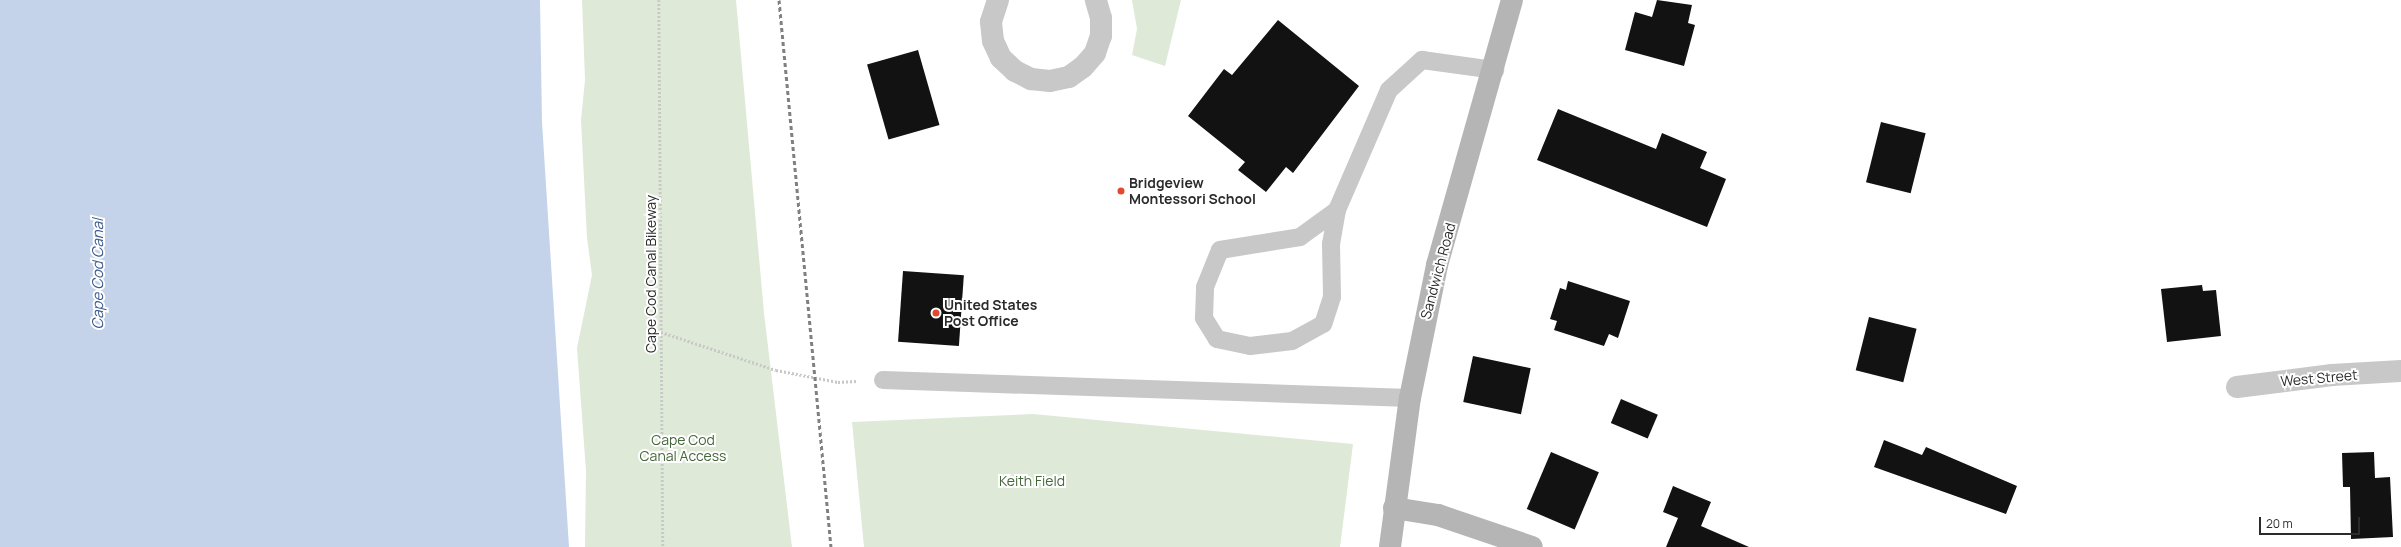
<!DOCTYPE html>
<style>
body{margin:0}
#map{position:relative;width:2401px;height:547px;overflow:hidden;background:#fff;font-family:Manrope,sans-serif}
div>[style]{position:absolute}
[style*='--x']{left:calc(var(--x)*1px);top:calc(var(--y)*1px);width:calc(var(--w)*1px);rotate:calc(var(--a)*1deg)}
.green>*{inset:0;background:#dee9d8}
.water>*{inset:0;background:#c4d3ea}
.building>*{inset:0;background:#121212;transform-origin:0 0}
.path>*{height:2.5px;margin-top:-1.25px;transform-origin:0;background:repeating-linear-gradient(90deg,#c8c8c8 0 2px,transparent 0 4px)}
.service>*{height:18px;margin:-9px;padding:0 9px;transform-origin:9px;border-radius:9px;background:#c8c8c8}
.minor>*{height:22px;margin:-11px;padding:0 11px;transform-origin:11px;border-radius:11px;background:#c8c8c8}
.secondary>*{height:22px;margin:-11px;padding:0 11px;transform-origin:11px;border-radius:11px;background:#b5b5b5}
.rail>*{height:3px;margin-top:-1.5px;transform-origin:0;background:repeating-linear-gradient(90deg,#808080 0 4px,transparent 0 7px)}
.dots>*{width:11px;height:11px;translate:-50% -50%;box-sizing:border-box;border:2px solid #fff;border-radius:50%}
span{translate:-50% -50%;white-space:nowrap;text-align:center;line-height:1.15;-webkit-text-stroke:4px #fff;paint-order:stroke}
.poi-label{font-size:14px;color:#2b2b2b;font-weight:700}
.left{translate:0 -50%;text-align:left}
.street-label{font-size:14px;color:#2b2b2b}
.park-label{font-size:14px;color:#45663a}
.water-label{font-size:15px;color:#3c5b8b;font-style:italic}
.scale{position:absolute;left:2259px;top:517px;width:101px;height:18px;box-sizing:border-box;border:2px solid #2b2b2b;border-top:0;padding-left:5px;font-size:12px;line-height:14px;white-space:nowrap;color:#2b2b2b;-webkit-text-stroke:3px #fff;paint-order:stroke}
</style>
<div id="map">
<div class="green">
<i style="clip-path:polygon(582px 0,736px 0,764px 313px,792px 547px,585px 547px,586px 471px,577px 348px,592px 275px,587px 238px,581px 120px,585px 80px)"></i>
<i style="clip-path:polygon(1132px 0,1181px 0,1165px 66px,1132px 55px,1137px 29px)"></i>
<i style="clip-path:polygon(1033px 414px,1353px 444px,1340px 547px,864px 547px,852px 422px)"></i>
</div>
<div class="water">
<i style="clip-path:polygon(0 0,540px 0,542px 122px,569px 547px,0 547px)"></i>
</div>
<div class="building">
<i style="clip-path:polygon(1657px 0,1692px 5px,1688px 23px,1695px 25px,1684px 66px,1625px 50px,1635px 12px,1652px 17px)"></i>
<i style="clip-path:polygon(1278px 20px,1359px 86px,1293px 173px,1286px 167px,1266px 192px,1238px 170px,1245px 162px,1188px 116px,1224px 69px,1232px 75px)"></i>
<i style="left:918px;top:50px;width:78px;height:53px;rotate:74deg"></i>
<i style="clip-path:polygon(1558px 109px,1656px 149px,1662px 133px,1707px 152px,1700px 168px,1726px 179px,1707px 227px,1537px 160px)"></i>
<i style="left:1881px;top:122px;width:46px;height:62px;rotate:14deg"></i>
<i style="left:903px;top:271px;width:61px;height:71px;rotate:4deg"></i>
<i style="clip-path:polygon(1568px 281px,1630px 301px,1618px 338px,1609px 334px,1604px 346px,1554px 330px,1557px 321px,1550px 319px,1560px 288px,1566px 290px)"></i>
<i style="clip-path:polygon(2202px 285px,2203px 291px,2216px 290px,2221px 336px,2167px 342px,2161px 289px)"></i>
<i style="left:1869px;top:317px;width:49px;height:55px;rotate:14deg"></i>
<i style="left:1473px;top:356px;width:59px;height:47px;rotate:12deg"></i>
<i style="left:1621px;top:399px;width:40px;height:26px;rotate:23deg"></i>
<i style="clip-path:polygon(1884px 440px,1922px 455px,1926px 447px,2017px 486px,2006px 514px,1874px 467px)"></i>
<i style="left:1551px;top:452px;width:52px;height:62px;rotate:23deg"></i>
<i style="clip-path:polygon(2374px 452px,2375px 478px,2390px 477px,2393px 537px,2351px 539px,2350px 487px,2343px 487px,2342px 453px)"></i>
<i style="clip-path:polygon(1673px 486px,1711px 502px,1701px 526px,1749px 547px,1666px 547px,1678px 518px,1663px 512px)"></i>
</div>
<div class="path">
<i style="--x:659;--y:0;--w:547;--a:89.58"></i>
<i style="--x:661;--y:332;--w:121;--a:18.3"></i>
<i style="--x:776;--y:370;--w:63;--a:11"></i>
<i style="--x:838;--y:382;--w:19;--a:-3"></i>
</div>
<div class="service">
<i style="--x:1337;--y:210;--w:35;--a:100"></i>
<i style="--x:1331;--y:244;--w:53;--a:88.9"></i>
<i style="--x:1332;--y:297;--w:28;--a:108"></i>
<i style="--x:1323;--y:324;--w:35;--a:151"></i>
<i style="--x:1292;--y:341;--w:42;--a:173.2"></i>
<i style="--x:1250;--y:346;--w:34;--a:-168"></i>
<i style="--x:1217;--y:339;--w:25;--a:-122"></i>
<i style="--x:1204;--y:318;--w:31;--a:-88"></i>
<i style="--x:1205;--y:287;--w:40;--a:-68"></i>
<i style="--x:1220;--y:250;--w:81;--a:-9.2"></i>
<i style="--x:1300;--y:237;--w:46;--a:-36.1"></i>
<i style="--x:1337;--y:210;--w:131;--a:-66.6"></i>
<i style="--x:1389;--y:90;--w:45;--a:-42.3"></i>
<i style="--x:1422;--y:60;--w:74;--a:7.8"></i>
<i style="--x:883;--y:380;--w:527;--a:1.96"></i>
</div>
<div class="minor">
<i style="--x:998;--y:0;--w:23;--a:108"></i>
<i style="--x:991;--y:22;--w:19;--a:84"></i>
<i style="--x:993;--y:41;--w:19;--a:65"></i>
<i style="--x:1001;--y:58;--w:19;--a:43"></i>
<i style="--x:1015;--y:71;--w:18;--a:27"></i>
<i style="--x:1031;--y:79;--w:19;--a:6"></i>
<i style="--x:1050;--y:81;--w:19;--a:-12"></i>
<i style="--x:1069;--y:77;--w:17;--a:-36"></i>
<i style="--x:1083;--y:67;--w:18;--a:-49"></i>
<i style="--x:1095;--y:53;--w:18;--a:-71"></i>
<i style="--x:1101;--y:36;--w:18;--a:-90"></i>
<i style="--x:1101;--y:18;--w:19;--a:-106"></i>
<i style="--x:2237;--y:387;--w:96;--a:-7.2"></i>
<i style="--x:2332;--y:375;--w:69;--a:-3.3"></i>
</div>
<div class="secondary">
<i style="--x:1394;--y:508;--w:45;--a:9"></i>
<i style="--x:1438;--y:515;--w:99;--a:18.8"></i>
<i style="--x:1390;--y:547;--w:150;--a:-82.4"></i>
<i style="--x:1410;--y:398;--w:136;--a:-78.5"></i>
<i style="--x:1437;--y:265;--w:275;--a:-74.2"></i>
</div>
<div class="rail">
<i style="--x:779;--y:0;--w:549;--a:84.57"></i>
</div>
<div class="dots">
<i style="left:1121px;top:191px;background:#e2482e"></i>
<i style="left:936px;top:313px;background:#e2482e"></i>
</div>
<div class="poi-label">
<span class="left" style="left:1129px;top:191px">Bridgeview<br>Montessori School</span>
<span class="left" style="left:944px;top:313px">United States<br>Post Office</span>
</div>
<div class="street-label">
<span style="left:1438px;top:271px;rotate:-75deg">Sandwich Road</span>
<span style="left:651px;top:274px;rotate:-90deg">Cape Cod Canal Bikeway</span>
<span style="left:2319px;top:378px;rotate:-5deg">West Street</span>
</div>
<div class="park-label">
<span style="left:683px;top:448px">Cape Cod<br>Canal Access</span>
<span style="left:1032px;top:481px">Keith Field</span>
</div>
<div class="water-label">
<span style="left:98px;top:274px;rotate:-90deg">Cape Cod Canal</span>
</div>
<div class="scale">20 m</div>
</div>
